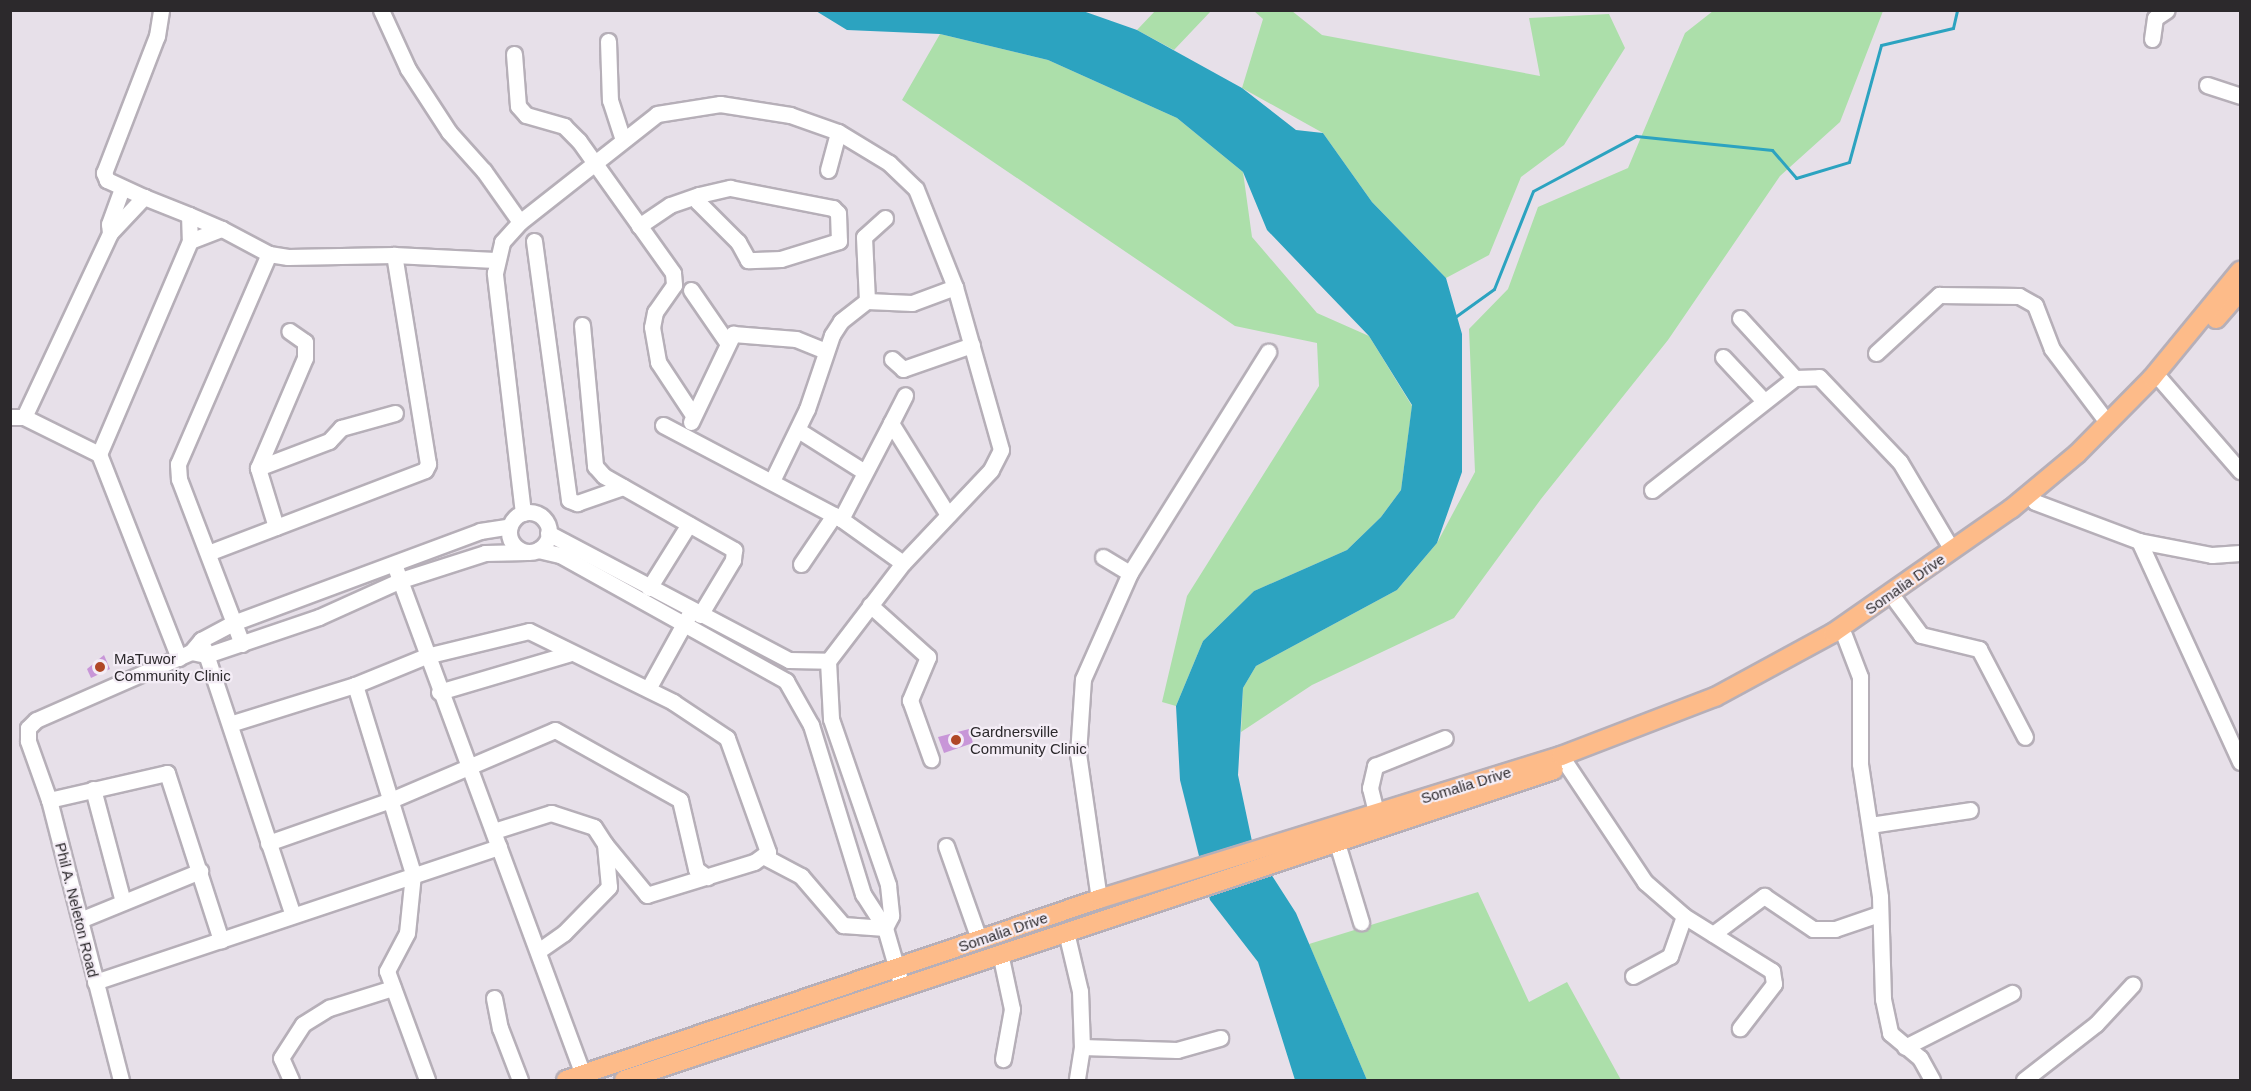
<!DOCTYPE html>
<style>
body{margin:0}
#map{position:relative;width:2251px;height:1091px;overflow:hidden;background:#e7e0e9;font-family:Arial,sans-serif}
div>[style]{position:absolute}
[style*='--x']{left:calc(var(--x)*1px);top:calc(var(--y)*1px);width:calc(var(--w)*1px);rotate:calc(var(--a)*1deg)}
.green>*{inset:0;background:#acdfaa}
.water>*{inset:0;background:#2ca3c0}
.stream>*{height:3px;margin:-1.5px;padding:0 1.5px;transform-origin:1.5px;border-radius:1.5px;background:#2ca3c0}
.building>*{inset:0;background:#c896d8}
.roads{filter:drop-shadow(2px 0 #b6afb8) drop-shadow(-2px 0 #b6afb8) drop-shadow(0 2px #b6afb8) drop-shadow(0 -2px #b6afb8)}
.minor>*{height:15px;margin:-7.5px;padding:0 7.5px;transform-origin:7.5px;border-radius:7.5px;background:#fff}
.minor>.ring{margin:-7.5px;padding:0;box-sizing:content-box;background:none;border:15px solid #fff;border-radius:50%}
.major>*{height:18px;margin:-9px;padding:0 9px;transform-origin:9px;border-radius:9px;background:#fdbb89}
.dots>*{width:16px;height:16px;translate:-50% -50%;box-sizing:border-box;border:3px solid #f4edf6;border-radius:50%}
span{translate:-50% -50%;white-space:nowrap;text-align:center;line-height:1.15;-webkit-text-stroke:4.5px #f4edf6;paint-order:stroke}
.street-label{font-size:15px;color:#2c292c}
.poi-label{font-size:15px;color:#2c292c}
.left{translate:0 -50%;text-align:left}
.frame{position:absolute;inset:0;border:12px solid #2c292c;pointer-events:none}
</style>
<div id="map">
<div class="green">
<i style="clip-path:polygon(1155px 11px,1155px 10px,1211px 11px,1174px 50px,1137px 30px)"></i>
<i style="clip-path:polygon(1254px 11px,1292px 11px,1322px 35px,1540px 76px,1529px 18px,1609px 14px,1625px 48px,1564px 145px,1521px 177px,1489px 255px,1446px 278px,1372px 202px,1323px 133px,1242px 88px,1263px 19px)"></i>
<i style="clip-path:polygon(1713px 11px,1883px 11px,1840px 122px,1780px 176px,1668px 340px,1541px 499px,1454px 618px,1312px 685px,1241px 732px,1243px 688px,1256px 666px,1397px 590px,1437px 543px,1475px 472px,1469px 329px,1508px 289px,1538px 207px,1628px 168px,1685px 33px)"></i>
<i style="clip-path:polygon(940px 34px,1048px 60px,1177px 118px,1243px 172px,1252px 237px,1317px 313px,1369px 336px,1412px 406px,1401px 490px,1381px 517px,1347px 550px,1254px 591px,1203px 641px,1176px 706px,1162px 702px,1187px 596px,1319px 386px,1317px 343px,1235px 326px,902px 100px)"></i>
<i style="clip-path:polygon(1478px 892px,1529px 1002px,1567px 982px,1621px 1080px,1367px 1080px,1309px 944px)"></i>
</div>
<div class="water">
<i style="clip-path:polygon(816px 11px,1083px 11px,1137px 30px,1242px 88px,1296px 130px,1323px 133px,1372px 202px,1446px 278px,1462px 334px,1462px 472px,1437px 543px,1397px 590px,1256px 666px,1243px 688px,1238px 775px,1253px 846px,1296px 913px,1367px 1080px,1295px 1080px,1258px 962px,1210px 900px,1180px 780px,1176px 706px,1203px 641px,1254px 591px,1347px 550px,1381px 517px,1401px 490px,1412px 405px,1369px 336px,1267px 230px,1243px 172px,1177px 118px,1048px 60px,940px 34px,847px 30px)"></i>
</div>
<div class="stream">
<i style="--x:1455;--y:317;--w:48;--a:-35.7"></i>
<i style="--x:1494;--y:289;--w:105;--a:-68.3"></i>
<i style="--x:1533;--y:191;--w:117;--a:-28.1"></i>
<i style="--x:1636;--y:136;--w:137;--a:5.9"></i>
<i style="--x:1772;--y:150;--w:37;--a:49"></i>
<i style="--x:1796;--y:178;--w:55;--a:-16.8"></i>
<i style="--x:1849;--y:162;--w:121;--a:-74.7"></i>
<i style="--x:1881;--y:45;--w:74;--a:-13.3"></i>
<i style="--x:1953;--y:28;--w:18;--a:-77"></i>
</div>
<div class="building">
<i style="clip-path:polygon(104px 655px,110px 669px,91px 678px,87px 669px)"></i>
<i style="clip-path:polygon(969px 729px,973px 743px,944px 753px,938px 737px)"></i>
</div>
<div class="roads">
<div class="minor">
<i style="--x:381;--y:10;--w:65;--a:65.4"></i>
<i style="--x:408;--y:69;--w:75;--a:56.9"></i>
<i style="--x:449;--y:132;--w:52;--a:48.1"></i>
<i style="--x:484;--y:171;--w:62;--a:54.8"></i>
<i style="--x:2152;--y:39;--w:21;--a:-82"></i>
<i style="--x:2155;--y:18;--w:14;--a:-34"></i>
<i style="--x:608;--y:41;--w:59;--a:88.1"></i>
<i style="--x:610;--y:100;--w:42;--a:72"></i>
<i style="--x:514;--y:54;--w:52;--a:85.6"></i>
<i style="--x:518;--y:106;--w:12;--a:48"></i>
<i style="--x:526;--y:115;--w:40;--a:16"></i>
<i style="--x:564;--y:126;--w:21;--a:45"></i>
<i style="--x:579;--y:141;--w:162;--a:54.5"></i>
<i style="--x:673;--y:273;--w:12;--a:85"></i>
<i style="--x:674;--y:285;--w:33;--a:125"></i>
<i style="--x:655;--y:312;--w:15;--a:101"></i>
<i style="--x:652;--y:327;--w:36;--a:80"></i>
<i style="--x:658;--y:362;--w:64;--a:56.6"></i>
<i style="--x:2207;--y:85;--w:35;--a:18"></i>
<i style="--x:828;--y:170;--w:39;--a:-75"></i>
<i style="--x:730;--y:188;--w:105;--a:11"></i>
<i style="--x:833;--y:208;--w:7;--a:45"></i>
<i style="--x:838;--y:213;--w:28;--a:88"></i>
<i style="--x:839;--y:241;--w:61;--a:162.8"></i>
<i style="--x:781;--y:259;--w:33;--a:178"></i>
<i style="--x:748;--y:260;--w:21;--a:-119"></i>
<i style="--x:738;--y:242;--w:57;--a:-135"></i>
<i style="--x:698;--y:202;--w:7;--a:-82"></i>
<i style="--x:699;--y:195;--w:32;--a:-13"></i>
<i style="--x:144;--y:197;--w:41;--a:-155.3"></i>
<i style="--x:107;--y:180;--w:8;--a:-113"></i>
<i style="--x:104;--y:173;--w:147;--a:-68.9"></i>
<i style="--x:157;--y:36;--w:26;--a:-81"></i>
<i style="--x:189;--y:215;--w:36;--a:23"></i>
<i style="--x:885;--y:218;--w:28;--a:138"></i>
<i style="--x:864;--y:237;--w:64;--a:87.3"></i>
<i style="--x:867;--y:301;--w:45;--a:2.5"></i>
<i style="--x:912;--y:303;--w:46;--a:-20.4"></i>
<i style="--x:639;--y:226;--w:37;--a:-34"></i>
<i style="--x:670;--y:205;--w:31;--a:-19"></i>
<i style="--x:110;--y:233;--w:9;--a:-96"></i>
<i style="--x:109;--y:224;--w:37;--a:-70"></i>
<i style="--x:190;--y:241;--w:34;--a:-21"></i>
<i style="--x:222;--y:229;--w:53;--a:28"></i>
<i style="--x:269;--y:254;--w:19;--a:9"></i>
<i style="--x:288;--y:257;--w:106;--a:-1.1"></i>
<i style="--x:394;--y:255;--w:101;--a:2.8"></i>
<i style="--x:534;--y:241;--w:261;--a:82.3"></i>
<i style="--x:569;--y:500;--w:9;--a:21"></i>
<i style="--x:577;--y:503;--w:49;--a:-19.2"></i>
<i style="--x:691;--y:290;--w:62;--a:55.5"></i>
<i style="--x:1740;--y:318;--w:81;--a:47.5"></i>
<i style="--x:582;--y:325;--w:142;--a:84.7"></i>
<i style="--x:595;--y:466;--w:13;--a:48"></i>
<i style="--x:604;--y:476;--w:150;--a:29.6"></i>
<i style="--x:734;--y:550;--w:10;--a:96"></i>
<i style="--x:733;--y:560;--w:64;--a:121"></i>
<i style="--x:1876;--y:353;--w:86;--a:-42.6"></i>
<i style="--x:1939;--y:295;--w:80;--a:0.7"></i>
<i style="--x:2019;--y:296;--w:18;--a:29"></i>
<i style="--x:2035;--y:305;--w:47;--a:68.9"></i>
<i style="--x:2052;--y:349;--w:91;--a:53"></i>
<i style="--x:1723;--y:357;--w:60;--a:47"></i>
<i style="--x:892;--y:359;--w:15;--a:42"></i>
<i style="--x:903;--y:369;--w:73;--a:-19.2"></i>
<i style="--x:2161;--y:380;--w:121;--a:49"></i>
<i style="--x:10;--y:417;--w:14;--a:0"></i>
<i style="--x:24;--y:417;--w:84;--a:26.3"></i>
<i style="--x:24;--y:417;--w:203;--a:-64.9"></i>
<i style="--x:110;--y:233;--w:50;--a:-46.6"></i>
<i style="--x:144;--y:197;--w:48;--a:21.8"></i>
<i style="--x:189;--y:215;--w:26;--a:88"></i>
<i style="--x:190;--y:241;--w:232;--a:113.1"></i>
<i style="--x:99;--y:454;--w:219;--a:68.6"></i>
<i style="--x:691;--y:422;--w:98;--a:-64.5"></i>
<i style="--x:733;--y:334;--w:63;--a:4.5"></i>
<i style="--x:796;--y:339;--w:32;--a:22"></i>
<i style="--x:891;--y:423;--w:31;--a:-63"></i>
<i style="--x:663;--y:425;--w:201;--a:27.8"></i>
<i style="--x:841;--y:519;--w:76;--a:35.4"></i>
<i style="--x:798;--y:430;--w:77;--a:32.2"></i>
<i style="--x:258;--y:468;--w:76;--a:-20.8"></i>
<i style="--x:329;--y:441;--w:18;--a:-47"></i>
<i style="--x:341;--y:428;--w:56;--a:-15.5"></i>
<i style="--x:772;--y:481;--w:80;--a:-64.1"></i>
<i style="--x:807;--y:409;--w:78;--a:-71.3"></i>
<i style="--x:832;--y:335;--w:17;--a:-57"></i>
<i style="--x:841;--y:321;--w:33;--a:-38"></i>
<i style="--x:1652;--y:490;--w:182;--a:-38.1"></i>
<i style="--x:1795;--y:378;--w:24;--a:-2"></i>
<i style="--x:1819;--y:377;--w:117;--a:46.4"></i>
<i style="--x:1900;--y:462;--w:102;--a:59.4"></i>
<i style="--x:2028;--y:493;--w:11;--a:52"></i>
<i style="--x:2035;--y:502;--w:111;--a:20.6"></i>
<i style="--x:2139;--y:541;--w:243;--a:65.4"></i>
<i class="ring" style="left:509px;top:512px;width:25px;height:25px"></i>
<i style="--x:523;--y:513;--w:242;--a:-96.7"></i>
<i style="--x:495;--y:273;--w:32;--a:-77"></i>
<i style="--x:502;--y:242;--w:27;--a:-48"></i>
<i style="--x:520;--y:222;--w:174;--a:-38.2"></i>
<i style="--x:657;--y:114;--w:64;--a:-9"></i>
<i style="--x:720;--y:104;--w:71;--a:8.9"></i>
<i style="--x:790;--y:115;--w:51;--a:19.5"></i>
<i style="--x:838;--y:132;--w:60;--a:31.3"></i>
<i style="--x:889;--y:163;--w:37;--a:44"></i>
<i style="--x:916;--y:189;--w:105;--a:68.3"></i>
<i style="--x:955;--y:287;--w:169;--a:74.2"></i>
<i style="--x:1001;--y:450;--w:22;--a:117"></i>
<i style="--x:991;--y:470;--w:128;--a:133.4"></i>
<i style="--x:903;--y:563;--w:123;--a:127.4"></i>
<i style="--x:828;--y:661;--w:58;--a:87"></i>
<i style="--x:831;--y:719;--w:176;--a:71"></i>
<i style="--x:888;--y:885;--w:31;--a:84"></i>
<i style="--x:891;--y:916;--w:13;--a:117"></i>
<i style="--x:841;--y:519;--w:108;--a:-62.5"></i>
<i style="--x:891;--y:423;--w:108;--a:58.2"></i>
<i style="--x:276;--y:527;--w:62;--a:-107"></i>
<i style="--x:258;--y:468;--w:120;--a:-66.9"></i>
<i style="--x:305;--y:358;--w:16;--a:-90"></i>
<i style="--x:305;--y:342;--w:19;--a:-145"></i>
<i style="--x:548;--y:533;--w:272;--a:27.8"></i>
<i style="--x:789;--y:660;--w:39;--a:1"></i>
<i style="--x:2139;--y:541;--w:74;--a:10.9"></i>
<i style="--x:2212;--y:555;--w:28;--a:-4"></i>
<i style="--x:538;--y:550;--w:23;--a:13"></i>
<i style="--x:560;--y:555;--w:259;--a:29.1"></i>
<i style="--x:786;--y:681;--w:51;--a:60.4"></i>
<i style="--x:811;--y:725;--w:177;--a:72.9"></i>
<i style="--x:863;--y:894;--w:40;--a:57.1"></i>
<i style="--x:885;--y:928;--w:61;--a:73.9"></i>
<i style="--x:208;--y:553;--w:232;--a:-20.9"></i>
<i style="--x:425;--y:470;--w:7;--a:-63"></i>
<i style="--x:428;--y:464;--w:212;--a:-99.2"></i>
<i style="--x:1103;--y:557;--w:31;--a:31"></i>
<i style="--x:394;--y:564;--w:550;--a:69.69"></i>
<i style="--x:801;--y:564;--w:59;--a:-56"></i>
<i style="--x:649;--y:588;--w:75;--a:-58"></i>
<i style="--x:1896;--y:601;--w:42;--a:53.7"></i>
<i style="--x:1921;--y:635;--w:60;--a:13.6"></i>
<i style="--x:1979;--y:649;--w:99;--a:62.4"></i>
<i style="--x:870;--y:605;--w:78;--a:41.9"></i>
<i style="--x:928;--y:657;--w:47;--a:112.7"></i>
<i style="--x:910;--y:700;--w:63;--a:70.4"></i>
<i style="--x:1844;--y:635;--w:45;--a:69.1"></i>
<i style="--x:1860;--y:677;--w:87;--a:90"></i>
<i style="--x:1860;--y:764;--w:134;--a:81.4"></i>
<i style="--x:1880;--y:897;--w:102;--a:88.3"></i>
<i style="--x:1883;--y:999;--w:35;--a:78"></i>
<i style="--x:1890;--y:1033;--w:39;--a:40"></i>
<i style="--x:1920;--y:1058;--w:25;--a:61"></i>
<i style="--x:242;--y:644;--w:177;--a:-110.9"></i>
<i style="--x:179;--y:479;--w:15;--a:-94"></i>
<i style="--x:178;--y:464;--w:229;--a:-66.6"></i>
<i style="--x:204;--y:648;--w:281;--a:71.6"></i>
<i style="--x:191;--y:652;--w:16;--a:11"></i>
<i style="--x:207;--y:655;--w:118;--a:-18.7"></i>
<i style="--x:319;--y:617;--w:90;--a:-24.3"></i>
<i style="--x:401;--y:580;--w:88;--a:-17.8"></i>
<i style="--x:485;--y:553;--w:42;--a:-1.4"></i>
<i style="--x:355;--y:685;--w:198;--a:72.9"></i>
<i style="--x:413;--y:874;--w:59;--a:95.8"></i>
<i style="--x:407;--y:933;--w:43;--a:117.8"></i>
<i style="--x:387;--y:971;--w:116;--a:69.8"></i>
<i style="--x:648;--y:689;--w:87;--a:-61.1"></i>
<i style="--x:439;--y:692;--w:134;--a:-16.4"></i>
<i style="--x:233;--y:723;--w:128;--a:-17.3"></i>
<i style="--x:355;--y:685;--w:77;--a:-22.2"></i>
<i style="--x:426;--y:656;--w:106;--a:-13.6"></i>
<i style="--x:529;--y:631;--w:161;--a:26.2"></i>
<i style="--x:673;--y:702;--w:65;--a:33.7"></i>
<i style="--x:727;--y:738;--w:121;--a:70.2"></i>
<i style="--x:768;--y:852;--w:17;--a:144"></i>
<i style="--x:754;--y:862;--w:112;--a:162.9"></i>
<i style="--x:647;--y:895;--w:66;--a:-129.5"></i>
<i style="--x:1567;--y:765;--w:141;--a:56.3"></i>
<i style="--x:1645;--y:882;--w:52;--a:41.1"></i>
<i style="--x:1684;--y:916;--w:104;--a:32"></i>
<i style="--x:1772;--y:971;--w:13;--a:81"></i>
<i style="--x:1774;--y:984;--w:56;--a:127.7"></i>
<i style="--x:93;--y:789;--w:117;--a:75.1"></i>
<i style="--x:49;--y:800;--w:121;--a:-12.9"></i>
<i style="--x:167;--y:773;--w:176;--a:72.1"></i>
<i style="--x:1376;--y:812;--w:25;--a:-104"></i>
<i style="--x:1370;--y:788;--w:23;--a:-77"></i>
<i style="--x:1375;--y:766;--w:75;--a:-21.8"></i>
<i style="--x:1870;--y:825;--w:101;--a:-8.5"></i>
<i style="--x:494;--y:831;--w:60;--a:-17.5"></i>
<i style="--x:551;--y:813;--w:45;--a:18"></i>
<i style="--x:594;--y:827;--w:20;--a:57"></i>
<i style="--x:605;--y:844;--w:43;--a:84.7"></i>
<i style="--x:609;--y:887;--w:64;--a:134.4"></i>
<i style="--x:564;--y:933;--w:29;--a:145"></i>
<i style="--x:268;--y:843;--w:130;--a:-19.3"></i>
<i style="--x:391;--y:800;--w:178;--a:-23.1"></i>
<i style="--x:555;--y:730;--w:143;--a:29.2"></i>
<i style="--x:680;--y:800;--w:71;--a:76.9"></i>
<i style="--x:696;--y:869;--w:14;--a:36"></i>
<i style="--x:1337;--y:843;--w:83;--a:73.1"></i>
<i style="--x:946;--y:846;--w:99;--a:70.5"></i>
<i style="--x:765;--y:857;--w:41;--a:27.8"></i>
<i style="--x:801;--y:876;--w:65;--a:49.4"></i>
<i style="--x:843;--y:925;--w:42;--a:4.1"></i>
<i style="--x:1099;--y:899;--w:147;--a:-98.2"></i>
<i style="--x:1078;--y:754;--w:75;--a:-86.2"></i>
<i style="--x:1083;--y:679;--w:116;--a:-66.1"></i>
<i style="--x:1130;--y:573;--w:261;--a:-58"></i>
<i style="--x:80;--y:920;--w:130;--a:-22.2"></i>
<i style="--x:1066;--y:932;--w:61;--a:76.7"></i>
<i style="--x:1080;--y:991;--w:56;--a:88"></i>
<i style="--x:1082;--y:1047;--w:33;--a:99"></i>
<i style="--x:1713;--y:934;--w:64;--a:-36.7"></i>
<i style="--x:1764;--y:896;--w:59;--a:34"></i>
<i style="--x:1813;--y:929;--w:22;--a:0"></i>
<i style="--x:1835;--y:929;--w:46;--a:-18.8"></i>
<i style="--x:1000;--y:953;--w:57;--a:77.9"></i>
<i style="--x:1012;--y:1009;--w:51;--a:100.2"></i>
<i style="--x:1633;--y:976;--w:42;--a:-28.4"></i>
<i style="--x:1670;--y:956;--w:42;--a:-70.7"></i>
<i style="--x:95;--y:982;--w:426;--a:-18.5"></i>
<i style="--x:494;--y:998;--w:31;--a:79"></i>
<i style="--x:500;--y:1028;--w:56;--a:69"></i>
<i style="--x:1082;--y:1047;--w:95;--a:1.8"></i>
<i style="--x:1177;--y:1050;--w:45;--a:-15.6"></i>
<i style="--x:1905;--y:1047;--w:120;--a:-26.8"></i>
<i style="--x:121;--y:1080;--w:289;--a:-104.4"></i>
<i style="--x:49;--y:800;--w:63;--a:-109.6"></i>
<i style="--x:28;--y:741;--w:13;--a:-90"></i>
<i style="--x:28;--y:728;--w:11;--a:-45"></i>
<i style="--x:36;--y:720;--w:169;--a:-23.7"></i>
<i style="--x:191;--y:652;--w:16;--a:-50"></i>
<i style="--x:201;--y:640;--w:36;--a:-28"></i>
<i style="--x:233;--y:623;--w:264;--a:-20.4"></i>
<i style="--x:480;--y:531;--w:30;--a:-9"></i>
<i style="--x:291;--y:1080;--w:24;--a:-114"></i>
<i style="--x:281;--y:1058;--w:40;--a:-57.1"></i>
<i style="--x:303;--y:1024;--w:31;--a:-32"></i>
<i style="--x:329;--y:1008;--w:67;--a:-17.4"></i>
<i style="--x:2024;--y:1080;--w:91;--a:-37.9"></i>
<i style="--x:2096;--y:1024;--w:54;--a:-47.2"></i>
</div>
<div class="major">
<i style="--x:2216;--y:319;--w:37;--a:-49"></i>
<i style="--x:566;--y:1080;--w:563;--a:-18.76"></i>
<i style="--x:1099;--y:899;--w:484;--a:-17.2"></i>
<i style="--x:1561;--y:756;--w:165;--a:-21"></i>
<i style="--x:1715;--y:697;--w:134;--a:-28.5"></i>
<i style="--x:1833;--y:633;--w:217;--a:-34.9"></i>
<i style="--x:2011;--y:509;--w:86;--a:-39.8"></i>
<i style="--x:2077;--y:454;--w:107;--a:-45.4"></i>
<i style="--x:2152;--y:378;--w:139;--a:-50.6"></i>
<i style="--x:624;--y:1080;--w:980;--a:-18.43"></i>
</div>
</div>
<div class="dots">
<i style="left:100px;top:667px;background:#b04827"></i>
<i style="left:956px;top:740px;background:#b04827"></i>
</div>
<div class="street-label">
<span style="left:1905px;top:584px;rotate:-35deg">Somalia Drive</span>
<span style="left:1466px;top:785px;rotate:-17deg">Somalia Drive</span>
<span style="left:77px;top:910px;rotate:76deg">Phil A. Neleton Road</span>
<span style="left:1003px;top:932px;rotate:-19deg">Somalia Drive</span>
</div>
<div class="poi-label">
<span class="left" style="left:114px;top:667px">MaTuwor<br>Community Clinic</span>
<span class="left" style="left:970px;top:740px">Gardnersville<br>Community Clinic</span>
</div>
<div class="frame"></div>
</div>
